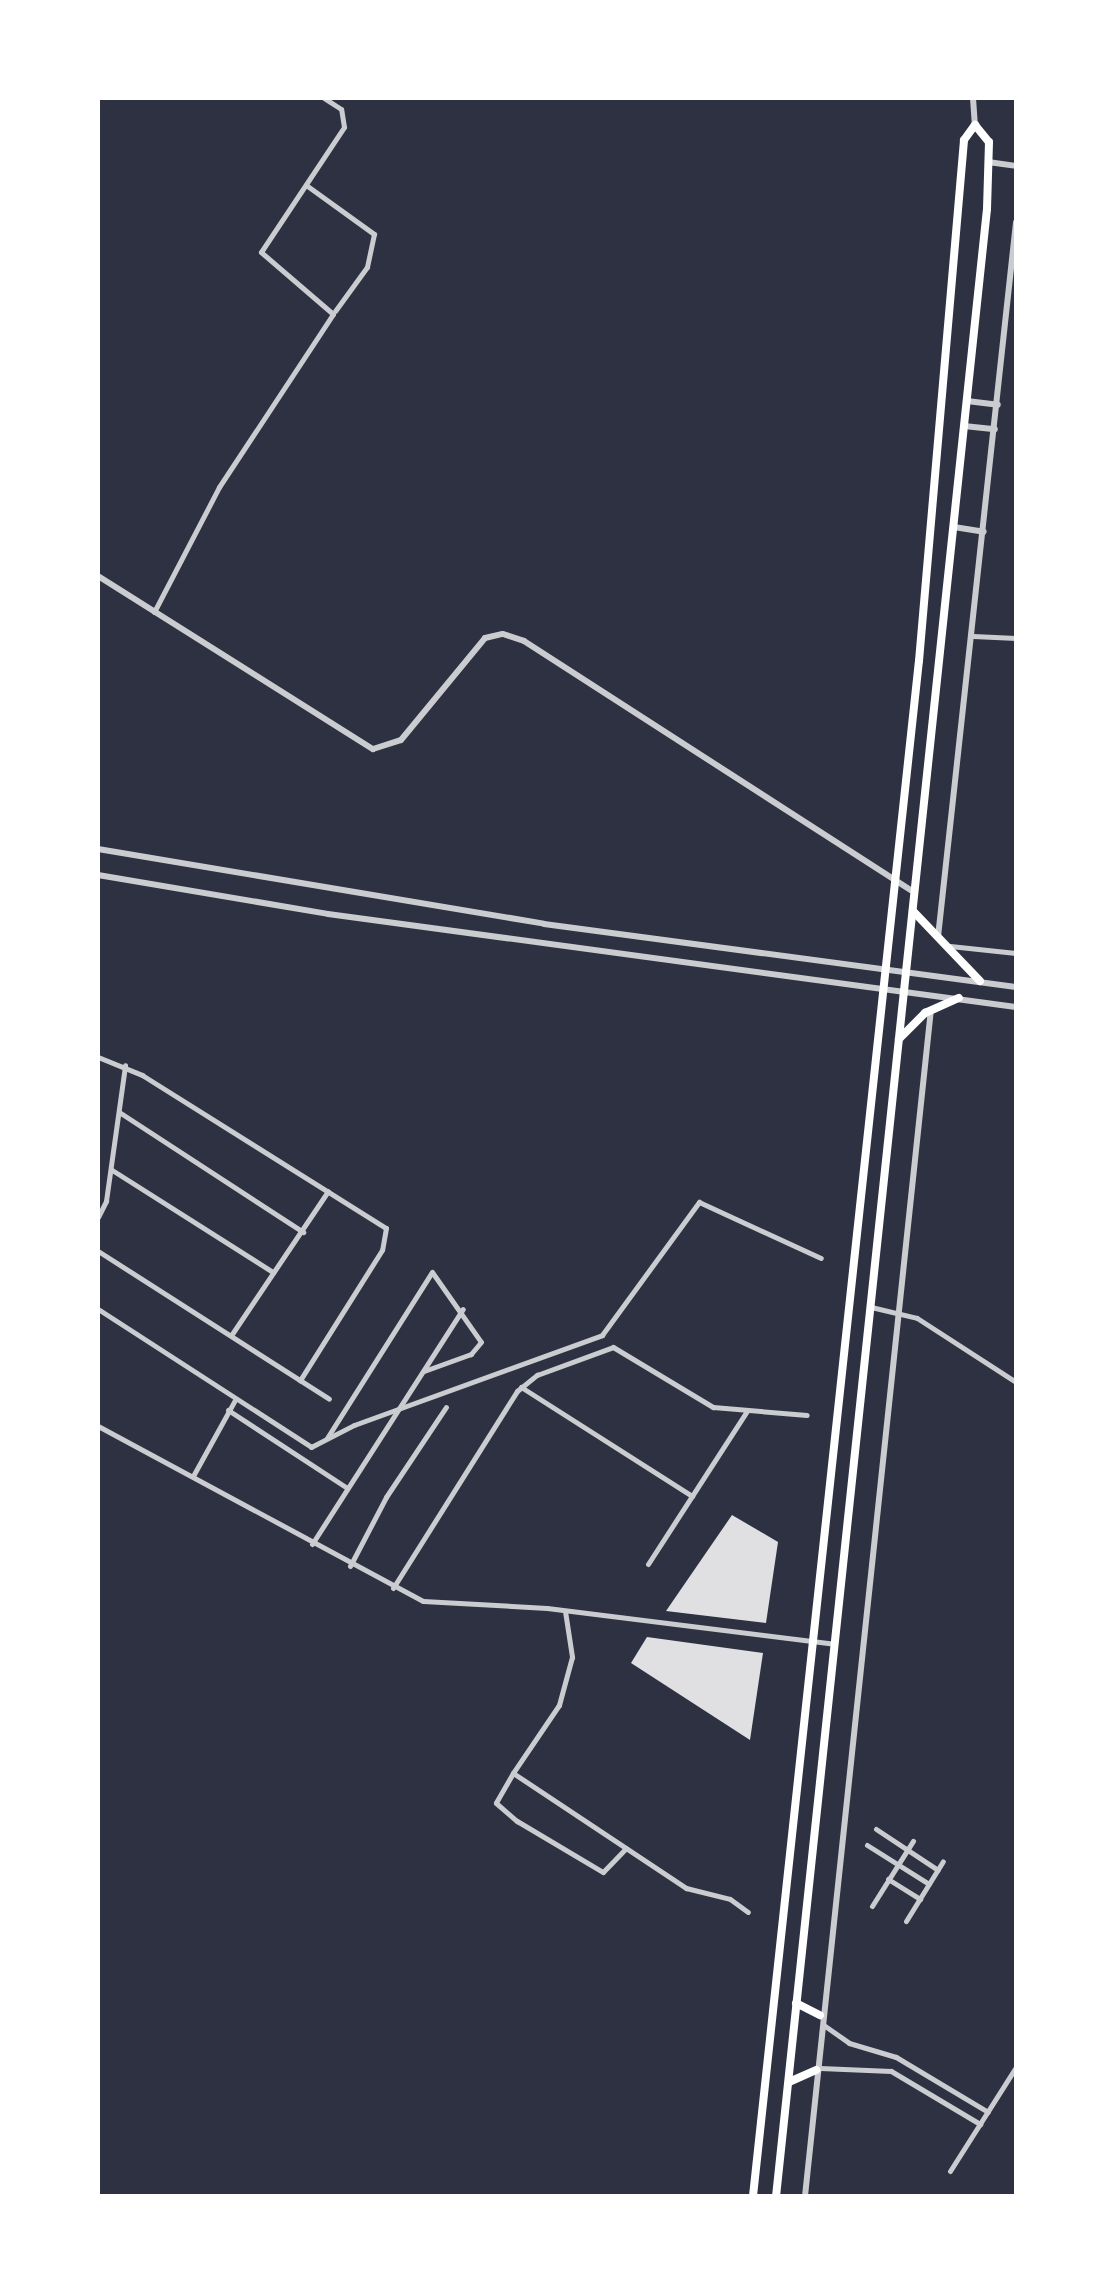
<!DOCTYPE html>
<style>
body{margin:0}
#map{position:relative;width:1114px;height:2294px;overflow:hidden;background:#2d3142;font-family:Raleway,sans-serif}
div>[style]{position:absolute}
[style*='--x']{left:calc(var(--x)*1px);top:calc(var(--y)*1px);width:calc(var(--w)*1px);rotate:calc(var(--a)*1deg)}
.building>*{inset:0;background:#e0e0e3}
.minor>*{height:5px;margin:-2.5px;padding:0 2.5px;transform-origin:2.5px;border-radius:2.5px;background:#caccd0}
.tertiary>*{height:6px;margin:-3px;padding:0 3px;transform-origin:3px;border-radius:3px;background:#caccd0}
.secondary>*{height:8px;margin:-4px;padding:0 4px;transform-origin:4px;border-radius:4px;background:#fff}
span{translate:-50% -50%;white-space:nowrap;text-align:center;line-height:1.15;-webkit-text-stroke:9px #fff;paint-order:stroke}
.frame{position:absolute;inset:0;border:100px solid #fff;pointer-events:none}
</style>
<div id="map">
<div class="building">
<i style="clip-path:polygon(732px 1515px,778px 1542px,766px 1623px,666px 1611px)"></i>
<i style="clip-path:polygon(647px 1637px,763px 1653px,750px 1740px,631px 1663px)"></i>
</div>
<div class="minor">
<i style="--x:306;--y:185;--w:84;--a:35.8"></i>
<i style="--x:374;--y:234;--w:34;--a:102"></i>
<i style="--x:367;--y:267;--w:54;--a:126"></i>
<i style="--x:154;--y:612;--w:141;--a:-62.5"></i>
<i style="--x:219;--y:487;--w:207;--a:-56.6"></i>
<i style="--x:333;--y:314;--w:95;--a:-139.3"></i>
<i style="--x:261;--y:252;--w:150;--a:-56.4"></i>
<i style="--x:344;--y:127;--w:18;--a:-99"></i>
<i style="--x:341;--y:109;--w:20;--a:-147"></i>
<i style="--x:973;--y:636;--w:43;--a:2.7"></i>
<i style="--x:950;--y:946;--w:66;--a:6.1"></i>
<i style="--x:98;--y:1057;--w:48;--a:22.2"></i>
<i style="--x:142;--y:1075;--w:288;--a:32.1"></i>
<i style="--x:386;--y:1228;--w:22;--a:100"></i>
<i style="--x:382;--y:1250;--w:154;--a:122.2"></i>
<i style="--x:119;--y:1112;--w:220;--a:33.1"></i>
<i style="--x:112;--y:1170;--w:191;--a:32.4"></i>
<i style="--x:98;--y:1217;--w:18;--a:-63"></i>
<i style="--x:106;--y:1201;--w:137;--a:-82"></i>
<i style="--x:98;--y:1251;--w:274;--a:32.6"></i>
<i style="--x:871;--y:1307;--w:47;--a:13.4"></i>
<i style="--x:917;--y:1318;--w:118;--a:32.9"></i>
<i style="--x:98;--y:1309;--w:254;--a:32.9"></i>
<i style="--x:311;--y:1447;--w:48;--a:-27.1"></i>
<i style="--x:354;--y:1425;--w:264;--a:-19.9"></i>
<i style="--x:602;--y:1335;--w:165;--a:-53.9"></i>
<i style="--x:699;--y:1202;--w:134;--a:24.7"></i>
<i style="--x:232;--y:1334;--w:172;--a:-56.1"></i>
<i style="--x:521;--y:1387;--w:203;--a:32.5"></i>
<i style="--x:228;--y:1410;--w:142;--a:33.2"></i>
<i style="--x:98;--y:1426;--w:369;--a:28.3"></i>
<i style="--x:423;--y:1601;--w:124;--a:3.2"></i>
<i style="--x:547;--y:1608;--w:289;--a:7.1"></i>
<i style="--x:327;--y:1438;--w:196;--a:-57.7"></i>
<i style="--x:432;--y:1272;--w:85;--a:55"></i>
<i style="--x:481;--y:1342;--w:16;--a:130"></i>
<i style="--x:471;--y:1354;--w:50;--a:160.1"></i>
<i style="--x:193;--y:1476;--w:87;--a:-61.1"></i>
<i style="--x:312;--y:1544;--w:279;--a:-57.3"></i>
<i style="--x:648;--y:1564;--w:182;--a:-57.1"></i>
<i style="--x:350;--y:1566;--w:78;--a:-62.4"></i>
<i style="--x:386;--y:1497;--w:108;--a:-56.3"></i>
<i style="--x:393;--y:1588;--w:233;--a:-57.8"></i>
<i style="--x:517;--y:1391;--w:26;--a:-39"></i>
<i style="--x:537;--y:1375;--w:81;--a:-20.2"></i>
<i style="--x:613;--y:1347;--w:117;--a:31"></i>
<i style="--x:713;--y:1407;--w:94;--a:4.9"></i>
<i style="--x:565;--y:1611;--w:47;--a:81.3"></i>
<i style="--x:572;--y:1657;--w:50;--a:105.2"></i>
<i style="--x:559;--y:1705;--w:82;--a:124.1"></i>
<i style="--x:513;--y:1773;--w:208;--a:33.6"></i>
<i style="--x:686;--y:1888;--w:45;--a:14"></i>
<i style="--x:730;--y:1899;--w:22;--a:36"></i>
<i style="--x:513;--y:1773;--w:34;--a:120"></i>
<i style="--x:496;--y:1803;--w:28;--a:41"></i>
<i style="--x:517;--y:1821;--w:100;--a:30.7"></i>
<i style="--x:603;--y:1872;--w:33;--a:-46"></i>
<i style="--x:876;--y:1829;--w:74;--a:33.5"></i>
<i style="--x:867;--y:1845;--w:73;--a:32.2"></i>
<i style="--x:888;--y:1879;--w:38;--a:32"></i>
<i style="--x:872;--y:1906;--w:77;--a:-57.8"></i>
<i style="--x:906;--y:1921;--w:70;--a:-58.3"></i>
<i style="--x:825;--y:2026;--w:29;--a:35"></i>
<i style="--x:849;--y:2043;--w:49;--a:16.6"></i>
<i style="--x:896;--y:2057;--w:107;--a:30.9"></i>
<i style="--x:820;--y:2068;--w:71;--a:2.4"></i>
<i style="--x:891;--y:2071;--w:104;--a:30.8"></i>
<i style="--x:950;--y:2171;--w:123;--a:-57.6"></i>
</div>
<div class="tertiary">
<i style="--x:973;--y:98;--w:27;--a:86"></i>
<i style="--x:988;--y:162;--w:28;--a:8"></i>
<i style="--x:967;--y:401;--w:31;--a:7"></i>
<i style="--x:964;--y:426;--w:31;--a:6"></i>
<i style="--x:954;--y:527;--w:30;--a:9"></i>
<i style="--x:98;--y:576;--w:325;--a:32.2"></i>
<i style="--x:373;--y:749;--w:29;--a:-18"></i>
<i style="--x:401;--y:740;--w:132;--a:-50.5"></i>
<i style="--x:485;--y:638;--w:18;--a:-13"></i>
<i style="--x:503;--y:634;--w:22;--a:18"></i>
<i style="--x:524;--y:641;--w:464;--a:32.8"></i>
<i style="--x:98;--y:849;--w:452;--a:9.5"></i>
<i style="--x:544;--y:924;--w:476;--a:7.6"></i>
<i style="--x:98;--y:875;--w:233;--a:9.6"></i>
<i style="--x:328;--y:914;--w:694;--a:7.7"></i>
<i style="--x:938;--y:937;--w:719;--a:-83.77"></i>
<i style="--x:805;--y:2196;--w:1193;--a:-83.94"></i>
</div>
<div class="secondary">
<i style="--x:913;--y:911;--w:97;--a:46.3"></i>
<i style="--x:899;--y:1039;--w:37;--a:-45"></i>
<i style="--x:925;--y:1013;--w:37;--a:-24"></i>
<i style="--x:796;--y:2003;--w:27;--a:27"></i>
<i style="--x:789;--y:2082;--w:30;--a:-24"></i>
<i style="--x:753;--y:2196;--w:1544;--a:-83.83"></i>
<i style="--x:919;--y:661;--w:523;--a:-85.06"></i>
<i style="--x:964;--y:140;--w:19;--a:-54"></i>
<i style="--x:975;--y:125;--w:22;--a:51"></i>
<i style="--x:989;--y:142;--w:67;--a:91.7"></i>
<i style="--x:987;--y:209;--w:1998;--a:96.06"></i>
</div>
<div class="frame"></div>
</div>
